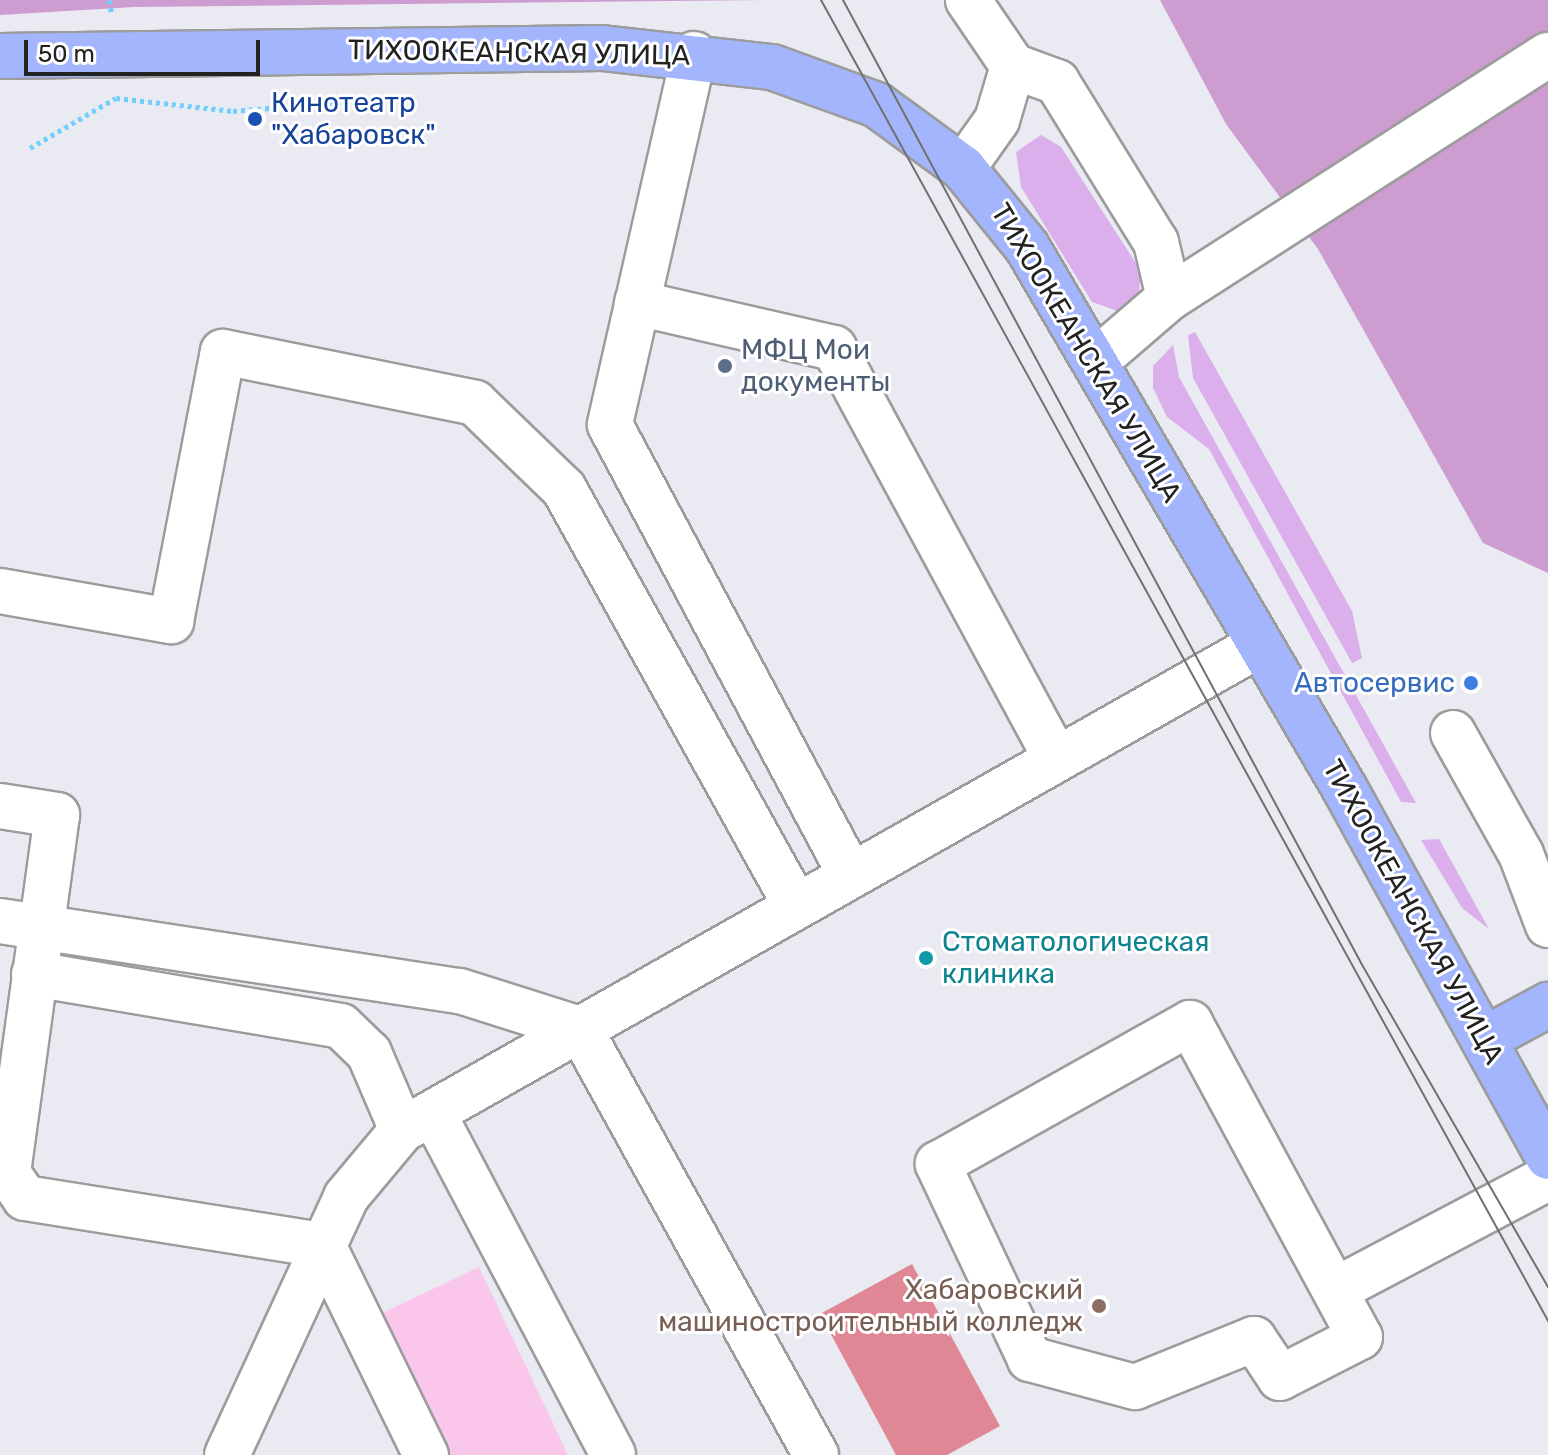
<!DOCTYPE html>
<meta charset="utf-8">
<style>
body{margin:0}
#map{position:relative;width:1548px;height:1455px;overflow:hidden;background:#e9eaf2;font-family:Rubik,sans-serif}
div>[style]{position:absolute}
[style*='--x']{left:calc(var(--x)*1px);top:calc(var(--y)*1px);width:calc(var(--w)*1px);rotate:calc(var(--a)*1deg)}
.grass>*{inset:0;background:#dbafeb}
.forest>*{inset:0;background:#cd9dd1}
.park>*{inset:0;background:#fac7eb}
.pitch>*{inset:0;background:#e08796}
.path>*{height:5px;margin-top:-2.5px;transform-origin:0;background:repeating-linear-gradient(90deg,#71cffb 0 4px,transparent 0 8px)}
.roads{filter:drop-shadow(2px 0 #9c9c9c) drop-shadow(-2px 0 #9c9c9c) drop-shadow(0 2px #9c9c9c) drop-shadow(0 -2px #9c9c9c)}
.minor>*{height:44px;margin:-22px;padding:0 22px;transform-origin:22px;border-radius:22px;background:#fff}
.major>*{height:44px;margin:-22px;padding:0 22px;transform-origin:22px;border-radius:22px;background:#a3b6fd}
.tram>*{height:2px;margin:-1px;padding:0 1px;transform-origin:1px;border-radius:1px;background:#707070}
.dots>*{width:22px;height:22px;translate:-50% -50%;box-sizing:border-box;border:4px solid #fff;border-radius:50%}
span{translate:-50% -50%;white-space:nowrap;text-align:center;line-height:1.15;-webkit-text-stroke:6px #fff;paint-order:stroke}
.street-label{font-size:28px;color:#222}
.transit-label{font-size:28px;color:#164399}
.left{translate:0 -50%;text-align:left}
.service-label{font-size:28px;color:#4e5e75}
.shop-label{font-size:28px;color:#366cbe}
.right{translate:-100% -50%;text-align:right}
.culture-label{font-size:28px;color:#0d838f}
.education-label{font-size:28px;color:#785e54}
.scale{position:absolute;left:24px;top:40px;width:236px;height:36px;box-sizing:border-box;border:4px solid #222;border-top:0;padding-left:10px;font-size:24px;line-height:28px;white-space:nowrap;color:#222;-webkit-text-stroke:6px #fff;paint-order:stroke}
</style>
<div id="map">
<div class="grass">
<i style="clip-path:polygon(1041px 135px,1061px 147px,1141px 271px,1138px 302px,1126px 314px,1092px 302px,1021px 187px,1016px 152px)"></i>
<i style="clip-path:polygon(1195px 332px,1352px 611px,1362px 658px,1352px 663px,1193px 378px,1188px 335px)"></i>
<i style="clip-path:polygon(1173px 345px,1179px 377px,1416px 803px,1401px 802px,1209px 449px,1167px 417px,1153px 388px,1153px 366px)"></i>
<i style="clip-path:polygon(1439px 839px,1489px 929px,1462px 908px,1421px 840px)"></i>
</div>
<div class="forest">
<i style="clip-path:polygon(0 0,768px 0,134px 7px,0 15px)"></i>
<i style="clip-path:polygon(1160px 0,1548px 0,1548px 573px,1483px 543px,1318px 249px,1226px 124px)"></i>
</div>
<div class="park">
<i style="clip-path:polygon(479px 1267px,568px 1455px,437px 1455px,372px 1318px)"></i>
</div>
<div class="pitch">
<i style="clip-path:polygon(912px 1264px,1000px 1426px,947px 1455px,896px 1455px,820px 1314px)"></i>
</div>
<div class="path">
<i style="--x:109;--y:0;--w:16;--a:79"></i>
<i style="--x:30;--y:148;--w:99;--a:-30.2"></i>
<i style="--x:116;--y:98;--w:118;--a:6.3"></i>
<i style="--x:233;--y:111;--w:110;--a:-4.7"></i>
</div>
<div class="roads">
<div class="minor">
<i style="--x:694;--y:54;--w:380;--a:102.8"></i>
<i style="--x:610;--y:425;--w:507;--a:61.87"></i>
<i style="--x:1013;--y:66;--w:47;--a:20"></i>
<i style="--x:1057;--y:82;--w:188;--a:58.3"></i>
<i style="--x:1156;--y:242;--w:57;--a:76.9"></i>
<i style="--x:1169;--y:298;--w:95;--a:139.3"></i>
<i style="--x:963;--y:168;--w:59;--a:-54.7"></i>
<i style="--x:997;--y:120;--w:56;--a:-73.5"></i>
<i style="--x:1013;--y:66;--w:80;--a:-124.3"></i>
<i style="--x:1169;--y:298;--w:450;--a:-32.7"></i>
<i style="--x:637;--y:303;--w:202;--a:12.9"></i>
<i style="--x:834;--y:348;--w:467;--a:61.6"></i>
<i style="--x:0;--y:591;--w:174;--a:10"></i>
<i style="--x:171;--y:621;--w:274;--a:-79.1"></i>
<i style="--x:223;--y:352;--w:257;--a:11.4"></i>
<i style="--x:475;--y:403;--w:124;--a:44"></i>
<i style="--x:564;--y:489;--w:475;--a:60.9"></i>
<i style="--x:1453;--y:733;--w:139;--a:60.7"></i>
<i style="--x:1521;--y:854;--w:76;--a:69.2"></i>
<i style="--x:0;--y:806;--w:58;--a:9"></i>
<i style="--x:57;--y:815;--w:361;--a:97.8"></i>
<i style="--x:8;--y:1173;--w:30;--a:56"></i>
<i style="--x:25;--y:1198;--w:302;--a:9"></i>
<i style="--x:323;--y:1245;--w:234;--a:63.9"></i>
<i style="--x:0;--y:921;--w:465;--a:8.7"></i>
<i style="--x:460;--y:991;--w:126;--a:17.6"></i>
<i style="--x:580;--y:1029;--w:487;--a:61"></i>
<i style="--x:34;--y:974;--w:311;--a:9.6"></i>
<i style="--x:341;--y:1026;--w:39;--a:44"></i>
<i style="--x:369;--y:1053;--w:84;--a:66.8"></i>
<i style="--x:1190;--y:1023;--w:357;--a:61.6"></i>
<i style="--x:1360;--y:1337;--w:90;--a:152.9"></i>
<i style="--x:1280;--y:1378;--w:47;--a:-123.7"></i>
<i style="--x:1254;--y:1339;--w:128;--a:158"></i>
<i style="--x:1135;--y:1387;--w:109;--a:-165.1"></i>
<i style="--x:1030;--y:1359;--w:216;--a:-115.3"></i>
<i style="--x:938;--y:1164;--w:289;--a:-29.2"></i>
<i style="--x:433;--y:1113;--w:386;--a:62.2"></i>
<i style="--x:1339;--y:1288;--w:236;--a:-27.8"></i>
<i style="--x:227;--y:1455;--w:284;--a:-65.2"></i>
<i style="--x:346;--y:1197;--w:87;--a:-50.1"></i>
<i style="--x:402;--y:1130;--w:982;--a:-29.51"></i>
</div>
<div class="major">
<i style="--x:0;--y:56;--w:602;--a:-0.76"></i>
<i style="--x:602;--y:48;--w:171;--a:6.4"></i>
<i style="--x:772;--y:67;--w:112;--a:19.9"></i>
<i style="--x:877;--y:105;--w:107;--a:36.2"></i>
<i style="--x:963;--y:168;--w:102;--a:51"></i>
<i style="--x:1027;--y:247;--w:628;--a:59.6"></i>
<i style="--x:1345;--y:789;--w:420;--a:61.1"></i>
<i style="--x:1485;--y:1039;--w:72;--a:-28.4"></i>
</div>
</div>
<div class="tram">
<i style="--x:821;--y:0;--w:1508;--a:61.17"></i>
<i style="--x:843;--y:0;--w:1093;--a:61.72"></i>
<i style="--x:1361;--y:963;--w:374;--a:60"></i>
</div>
<div class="dots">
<i style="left:255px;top:119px;background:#1a4fb4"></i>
<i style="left:725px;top:366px;background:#5c6f8a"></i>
<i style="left:1471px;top:683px;background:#3f7fe0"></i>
<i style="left:926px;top:958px;background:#0f9aa8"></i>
<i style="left:1099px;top:1306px;background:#8d6e63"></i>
</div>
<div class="street-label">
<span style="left:519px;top:53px;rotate:1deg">ТИХООКЕАНСКАЯ УЛИЦА</span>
<span style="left:1086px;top:353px;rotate:59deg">ТИХООКЕАНСКАЯ УЛИЦА</span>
<span style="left:1413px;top:912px;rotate:61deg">ТИХООКЕАНСКАЯ УЛИЦА</span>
</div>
<div class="transit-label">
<span class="left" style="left:271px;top:119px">Кинотеатр<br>"Хабаровск"</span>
</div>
<div class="service-label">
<span class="left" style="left:741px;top:366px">МФЦ Мои<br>документы</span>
</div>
<div class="shop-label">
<span class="right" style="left:1455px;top:683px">Автосервис</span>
</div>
<div class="culture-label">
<span class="left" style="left:942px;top:958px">Стоматологическая<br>клиника</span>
</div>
<div class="education-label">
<span class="right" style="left:1083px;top:1306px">Хабаровский<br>машиностроительный колледж</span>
</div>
<div class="scale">50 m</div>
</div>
